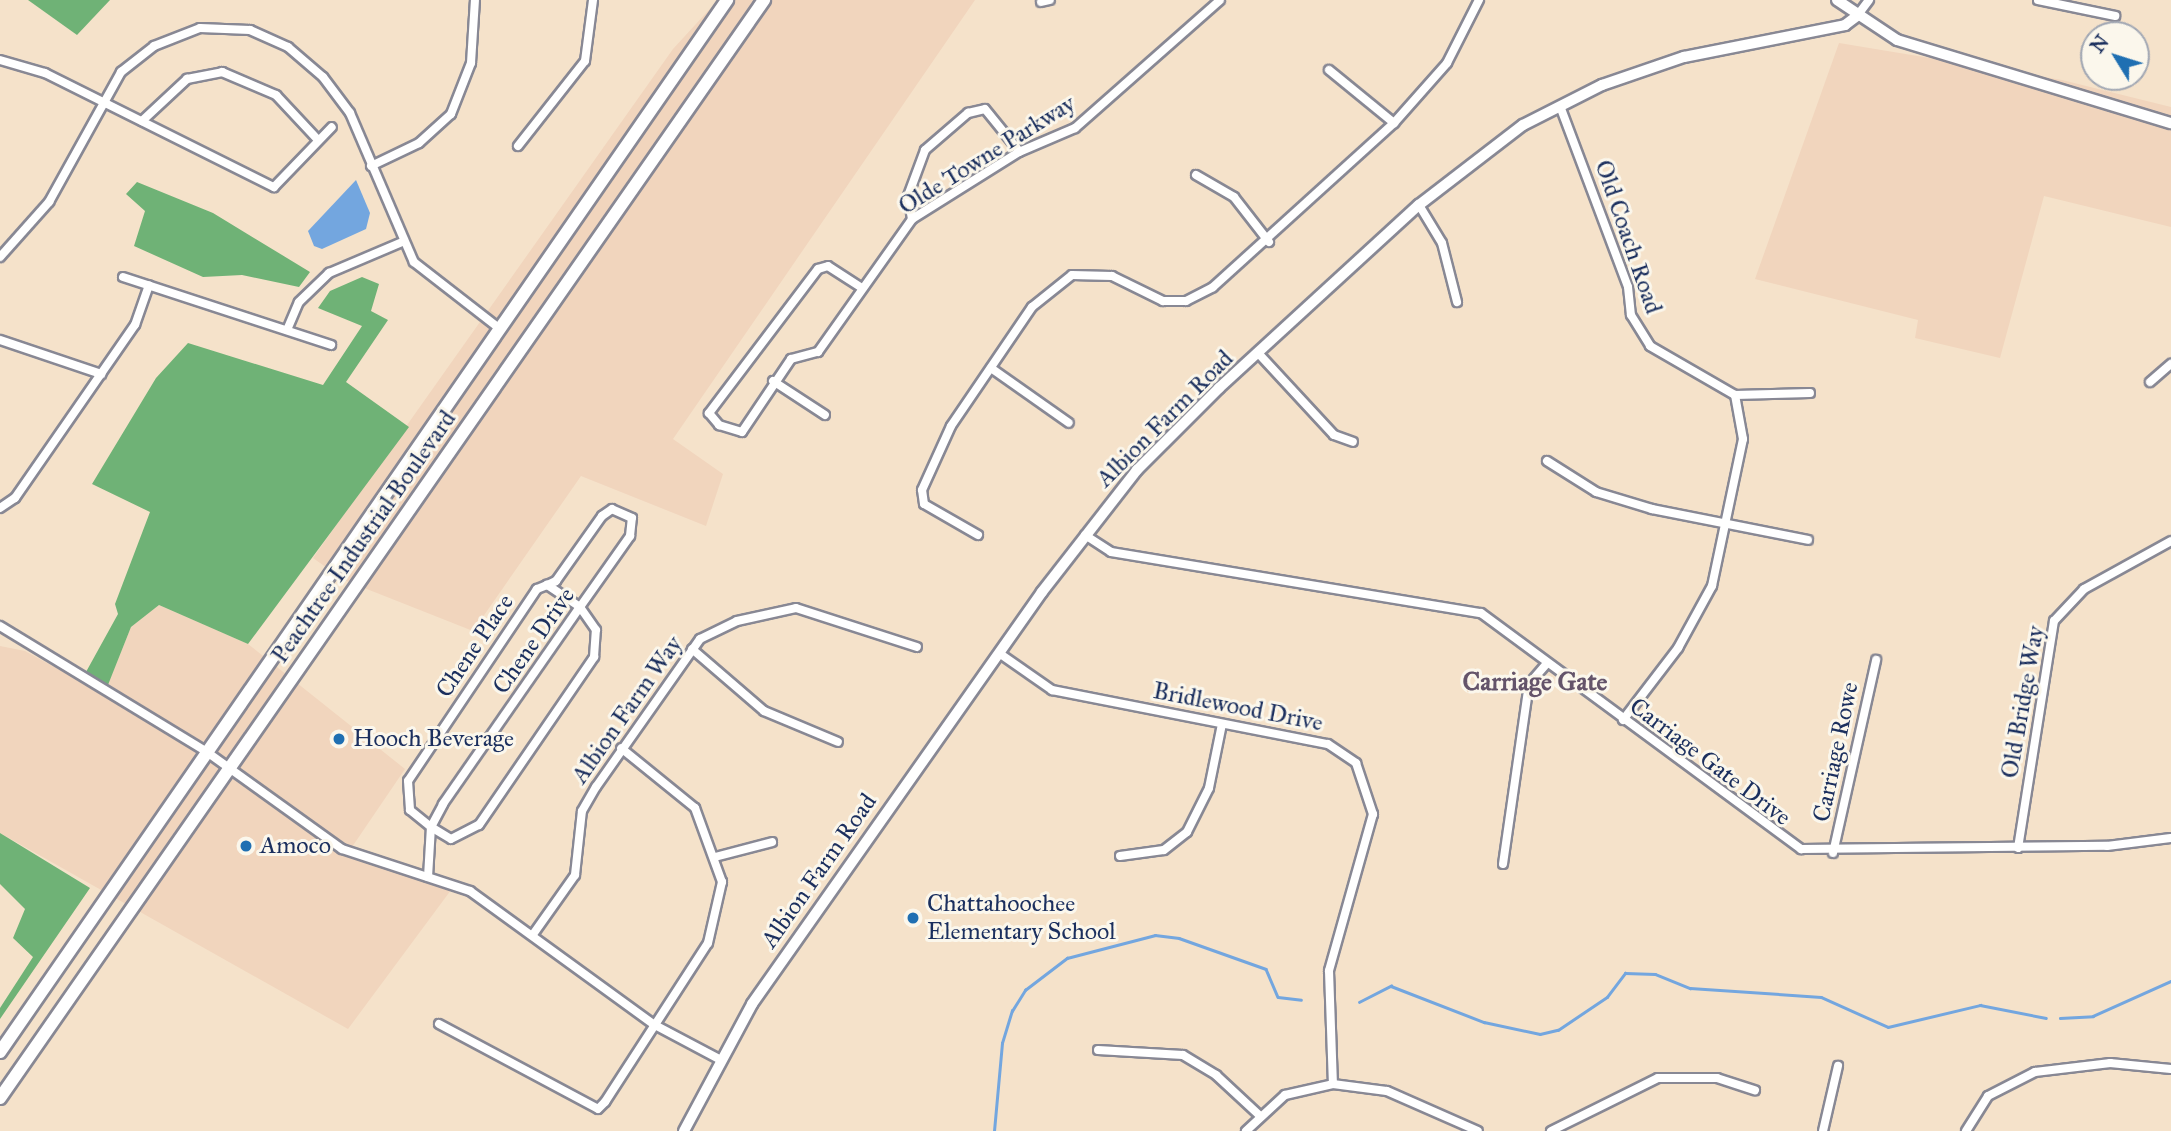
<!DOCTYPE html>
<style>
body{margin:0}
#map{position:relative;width:2171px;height:1131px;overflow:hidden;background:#f5e2ca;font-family:"IM FELL Great Primer",serif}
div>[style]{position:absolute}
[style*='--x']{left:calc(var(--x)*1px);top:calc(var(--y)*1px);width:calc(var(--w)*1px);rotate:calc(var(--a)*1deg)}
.built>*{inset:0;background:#f1d5bd}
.forest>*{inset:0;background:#6fb276}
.water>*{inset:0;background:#73a6df}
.stream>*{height:2.5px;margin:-1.25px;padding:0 1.25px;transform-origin:1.25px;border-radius:1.25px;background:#73a6df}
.roads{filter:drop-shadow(2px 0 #888894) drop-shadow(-2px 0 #888894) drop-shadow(0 2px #888894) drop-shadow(0 -2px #888894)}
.minor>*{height:8px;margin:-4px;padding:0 4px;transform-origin:4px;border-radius:4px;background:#fff}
.tertiary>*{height:10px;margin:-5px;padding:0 5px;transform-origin:5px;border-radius:5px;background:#fff}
.trunk>*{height:12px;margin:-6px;padding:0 6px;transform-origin:6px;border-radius:6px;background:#fff}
.dots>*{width:19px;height:19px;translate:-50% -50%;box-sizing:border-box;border:4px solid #fbf7ec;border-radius:50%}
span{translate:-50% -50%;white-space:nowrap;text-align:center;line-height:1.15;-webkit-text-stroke:6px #fbf7ec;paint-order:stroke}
.street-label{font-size:24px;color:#1b2f5e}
.poi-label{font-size:24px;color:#1b2f5e}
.left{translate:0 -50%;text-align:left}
.neighbourhood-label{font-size:26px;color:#64546a;font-weight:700}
.north{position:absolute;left:2080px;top:21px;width:70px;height:70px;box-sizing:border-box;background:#fbf7ec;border:2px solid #a1a7b3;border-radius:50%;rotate:308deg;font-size:19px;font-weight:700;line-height:28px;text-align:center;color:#1b2f5e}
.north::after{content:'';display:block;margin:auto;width:24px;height:32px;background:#1f6fb2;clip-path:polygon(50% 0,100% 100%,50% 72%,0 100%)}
</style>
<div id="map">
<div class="built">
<i style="clip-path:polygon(718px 0,975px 0,673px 439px,723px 474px,706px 526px,581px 476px,473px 631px,344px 580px,313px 558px,673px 49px)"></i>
<i style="clip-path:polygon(1839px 43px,2062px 80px,2171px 107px,2171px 227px,2044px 196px,2000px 358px,1915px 338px,1918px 320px,1755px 279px)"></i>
<i style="clip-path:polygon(159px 605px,248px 644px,405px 769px,352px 847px,454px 886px,348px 1029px,0 833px,0 646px,25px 651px,104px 694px,131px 627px)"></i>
</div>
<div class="forest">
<i style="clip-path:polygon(28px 0,110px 0,77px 35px)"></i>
<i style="clip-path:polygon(137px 182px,213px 213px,310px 272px,299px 287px,242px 275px,203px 277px,134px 246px,145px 211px,126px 194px)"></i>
<i style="clip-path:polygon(362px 277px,379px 284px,371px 311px,388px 320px,346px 382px,409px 427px,248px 644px,159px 605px,131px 627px,104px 695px,81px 681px,118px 614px,115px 604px,150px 512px,92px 484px,156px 378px,188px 343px,323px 385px,362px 326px,318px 308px,330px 291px)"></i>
<i style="clip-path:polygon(0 833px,90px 888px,0 1019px,0 1008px,33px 957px,13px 938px,25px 909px,0 884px)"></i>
</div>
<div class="water">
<i style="clip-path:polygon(356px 180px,370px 213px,366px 229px,322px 249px,314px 246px,308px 231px)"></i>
</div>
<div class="stream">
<i style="--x:1359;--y:1002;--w:36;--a:-27"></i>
<i style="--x:1391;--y:986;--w:100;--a:21.2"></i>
<i style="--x:1484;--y:1022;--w:57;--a:12.1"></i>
<i style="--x:1540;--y:1034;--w:18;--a:-13"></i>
<i style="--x:1558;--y:1030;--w:59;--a:-34"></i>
<i style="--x:1607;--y:997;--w:30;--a:-53"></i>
<i style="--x:1625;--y:973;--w:30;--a:2"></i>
<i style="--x:1655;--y:974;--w:38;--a:22"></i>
<i style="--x:1690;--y:988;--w:131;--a:3.9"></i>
<i style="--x:1821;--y:997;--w:73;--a:24.1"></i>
<i style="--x:1888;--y:1027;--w:95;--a:-13.4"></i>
<i style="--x:1980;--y:1005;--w:67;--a:11.1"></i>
<i style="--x:2060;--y:1018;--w:33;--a:-3"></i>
<i style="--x:2093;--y:1016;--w:85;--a:-24.2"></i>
<i style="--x:994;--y:1131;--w:88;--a:-84.8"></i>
<i style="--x:1002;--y:1043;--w:34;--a:-73"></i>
<i style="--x:1012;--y:1011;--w:25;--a:-58"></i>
<i style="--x:1025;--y:990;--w:53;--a:-37.3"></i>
<i style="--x:1067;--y:958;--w:91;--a:-14.6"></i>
<i style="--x:1155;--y:935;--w:24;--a:7"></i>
<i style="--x:1179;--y:938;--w:92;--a:19.6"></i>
<i style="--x:1266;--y:969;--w:30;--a:67"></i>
<i style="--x:1278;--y:997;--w:23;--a:7"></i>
</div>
<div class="roads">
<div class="minor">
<i style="--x:2038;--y:0;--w:79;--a:11.7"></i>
<i style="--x:1041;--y:2;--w:9;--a:-13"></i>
<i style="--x:1857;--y:16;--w:20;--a:-53"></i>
<i style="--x:0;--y:60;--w:47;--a:16.1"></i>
<i style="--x:45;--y:73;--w:256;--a:26.5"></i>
<i style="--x:274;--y:187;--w:83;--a:-46"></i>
<i style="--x:1329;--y:70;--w:84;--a:39.2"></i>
<i style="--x:1560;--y:106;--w:193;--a:69.4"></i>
<i style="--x:1628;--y:287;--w:28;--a:84"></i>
<i style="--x:1631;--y:315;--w:36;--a:58"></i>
<i style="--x:1650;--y:346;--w:98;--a:30"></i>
<i style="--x:142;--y:121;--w:62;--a:-43"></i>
<i style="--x:187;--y:79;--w:36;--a:-11"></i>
<i style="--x:222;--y:72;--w:59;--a:23.1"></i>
<i style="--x:276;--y:95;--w:62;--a:47"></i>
<i style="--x:518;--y:146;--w:108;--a:-51.8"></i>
<i style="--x:585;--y:61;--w:62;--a:-82.5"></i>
<i style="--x:371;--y:166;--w:53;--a:-25.6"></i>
<i style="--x:419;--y:143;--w:43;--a:-42.2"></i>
<i style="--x:451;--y:114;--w:55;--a:-68.6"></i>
<i style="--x:471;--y:63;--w:63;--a:-86.4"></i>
<i style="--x:1196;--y:175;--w:44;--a:30.1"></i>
<i style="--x:1234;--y:197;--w:57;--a:52.1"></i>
<i style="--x:1419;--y:205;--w:44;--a:58.8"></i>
<i style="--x:1442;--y:243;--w:61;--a:75.7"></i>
<i style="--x:912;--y:219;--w:23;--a:-100"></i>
<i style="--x:908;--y:196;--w:49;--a:-69.7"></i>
<i style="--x:925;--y:150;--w:57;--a:-40.7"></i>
<i style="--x:968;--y:113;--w:17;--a:-13"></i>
<i style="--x:985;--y:109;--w:55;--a:50.9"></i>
<i style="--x:0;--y:257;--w:74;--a:-48.3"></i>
<i style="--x:49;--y:202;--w:149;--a:-61"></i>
<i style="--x:121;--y:72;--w:42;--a:-38.2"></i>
<i style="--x:154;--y:46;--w:49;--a:-21.4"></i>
<i style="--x:200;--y:28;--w:50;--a:2.3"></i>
<i style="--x:250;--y:30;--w:42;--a:24.1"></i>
<i style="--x:288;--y:47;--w:46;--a:40.6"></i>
<i style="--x:323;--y:77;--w:45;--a:53.1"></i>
<i style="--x:350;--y:113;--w:162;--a:66.8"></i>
<i style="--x:414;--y:262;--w:109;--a:37.9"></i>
<i style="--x:123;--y:277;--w:219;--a:18.1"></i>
<i style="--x:862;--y:288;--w:40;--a:-147.1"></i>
<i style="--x:828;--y:266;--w:10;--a:163"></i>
<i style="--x:818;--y:269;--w:181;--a:127.1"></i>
<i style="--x:709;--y:413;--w:16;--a:50"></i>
<i style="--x:719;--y:425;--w:24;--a:17"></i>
<i style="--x:742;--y:432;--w:88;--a:-56.1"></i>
<i style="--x:791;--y:359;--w:28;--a:-15"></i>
<i style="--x:818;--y:352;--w:163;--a:-54.7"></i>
<i style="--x:912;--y:219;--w:126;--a:-32.1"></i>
<i style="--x:1019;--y:152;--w:61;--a:-23.2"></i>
<i style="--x:1075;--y:128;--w:193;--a:-41.4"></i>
<i style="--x:287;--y:330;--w:30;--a:-67"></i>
<i style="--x:299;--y:302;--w:42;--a:-44"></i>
<i style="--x:329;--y:273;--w:79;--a:-23"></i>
<i style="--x:0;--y:340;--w:107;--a:18.6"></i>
<i style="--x:1259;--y:354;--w:110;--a:47.2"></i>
<i style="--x:1334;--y:435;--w:20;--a:20"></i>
<i style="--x:991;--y:368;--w:95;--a:35.2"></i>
<i style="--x:773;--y:381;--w:62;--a:33.2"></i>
<i style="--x:2150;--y:382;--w:28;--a:-41"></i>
<i style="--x:1735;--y:395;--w:75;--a:-1.5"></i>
<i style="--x:1547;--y:461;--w:58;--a:32.3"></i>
<i style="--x:1596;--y:492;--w:59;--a:16.9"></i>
<i style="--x:1652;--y:509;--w:159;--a:11.2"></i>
<i style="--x:0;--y:508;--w:18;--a:-34"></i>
<i style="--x:15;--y:498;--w:211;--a:-55.3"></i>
<i style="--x:135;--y:325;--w:42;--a:-70.7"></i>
<i style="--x:978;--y:535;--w:62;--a:-150.1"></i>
<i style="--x:924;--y:504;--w:14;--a:-98"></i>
<i style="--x:922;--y:490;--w:70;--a:-65.6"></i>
<i style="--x:951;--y:426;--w:144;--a:-55.8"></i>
<i style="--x:1032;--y:307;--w:51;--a:-38.7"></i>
<i style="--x:1072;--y:275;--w:40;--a:1.4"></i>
<i style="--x:1112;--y:276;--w:57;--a:26.1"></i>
<i style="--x:1163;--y:301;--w:23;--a:0"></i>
<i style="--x:1186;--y:301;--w:30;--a:-27"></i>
<i style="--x:1213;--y:287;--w:244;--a:-42.2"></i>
<i style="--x:1394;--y:123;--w:80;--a:-48.5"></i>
<i style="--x:1447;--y:63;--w:71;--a:-63.1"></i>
<i style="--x:1085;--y:535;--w:31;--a:33"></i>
<i style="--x:1111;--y:552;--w:375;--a:9.4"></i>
<i style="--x:1481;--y:613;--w:398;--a:36.4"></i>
<i style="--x:1801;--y:849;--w:306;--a:-0.6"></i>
<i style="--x:2107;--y:846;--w:64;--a:-7.1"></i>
<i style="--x:0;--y:626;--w:242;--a:31.3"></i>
<i style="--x:207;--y:752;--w:166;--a:35.7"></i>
<i style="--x:342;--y:849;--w:135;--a:18.2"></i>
<i style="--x:470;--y:891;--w:226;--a:36"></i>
<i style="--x:653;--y:1024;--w:75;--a:27.9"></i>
<i style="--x:692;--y:649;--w:95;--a:40.7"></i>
<i style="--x:764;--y:711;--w:80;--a:22.7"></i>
<i style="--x:999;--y:653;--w:65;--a:34.9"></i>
<i style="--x:1052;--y:690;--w:281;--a:11.1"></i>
<i style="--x:1328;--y:744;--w:34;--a:34"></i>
<i style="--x:1356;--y:763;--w:54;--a:71.6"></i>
<i style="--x:1373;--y:814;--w:163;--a:105.7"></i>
<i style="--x:1329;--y:971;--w:113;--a:88"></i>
<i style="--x:1623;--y:720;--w:91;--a:-52.6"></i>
<i style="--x:1678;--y:648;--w:71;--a:-61.3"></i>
<i style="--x:1712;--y:586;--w:150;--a:-78.1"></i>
<i style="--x:1743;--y:439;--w:45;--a:-100.3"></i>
<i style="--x:2018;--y:848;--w:230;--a:-81"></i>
<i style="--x:2054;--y:621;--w:44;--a:-46.8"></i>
<i style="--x:2084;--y:589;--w:99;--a:-28.9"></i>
<i style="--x:1833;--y:853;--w:198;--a:-77.4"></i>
<i style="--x:1120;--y:856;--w:44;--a:-7.8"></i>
<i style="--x:1164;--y:850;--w:29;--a:-38"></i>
<i style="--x:1187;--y:832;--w:49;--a:-63.4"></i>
<i style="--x:1209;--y:788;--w:65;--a:-78.5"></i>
<i style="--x:715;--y:857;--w:59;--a:-14.7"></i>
<i style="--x:1503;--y:864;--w:182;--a:-81.8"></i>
<i style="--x:1529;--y:684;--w:28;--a:-49"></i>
<i style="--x:428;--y:877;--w:50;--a:-86.6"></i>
<i style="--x:431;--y:827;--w:26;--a:-62"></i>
<i style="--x:443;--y:804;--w:240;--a:-55.2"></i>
<i style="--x:580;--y:607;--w:87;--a:-54.8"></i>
<i style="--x:630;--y:536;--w:18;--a:-84"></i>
<i style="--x:632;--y:518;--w:22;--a:-156"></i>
<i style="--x:612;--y:509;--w:12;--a:145"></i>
<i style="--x:602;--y:516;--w:80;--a:125.3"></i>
<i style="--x:556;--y:581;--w:10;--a:156"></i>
<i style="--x:547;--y:585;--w:11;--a:158"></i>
<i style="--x:537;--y:589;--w:231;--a:123.9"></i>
<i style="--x:408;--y:781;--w:29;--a:86"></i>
<i style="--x:410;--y:810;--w:27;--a:39"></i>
<i style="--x:431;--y:827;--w:23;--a:31"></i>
<i style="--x:451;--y:839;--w:31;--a:-27"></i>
<i style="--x:479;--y:825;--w:204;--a:-55.6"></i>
<i style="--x:594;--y:657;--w:27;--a:-86"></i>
<i style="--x:596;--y:630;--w:28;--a:-125"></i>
<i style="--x:580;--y:607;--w:40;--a:-146"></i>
<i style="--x:534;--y:933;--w:71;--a:-54.7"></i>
<i style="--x:575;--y:875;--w:64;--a:-83.8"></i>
<i style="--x:582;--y:811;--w:28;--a:-60"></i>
<i style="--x:596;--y:787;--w:181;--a:-54.9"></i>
<i style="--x:700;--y:639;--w:41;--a:-25.9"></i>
<i style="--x:737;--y:621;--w:60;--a:-12.4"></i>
<i style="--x:796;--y:608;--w:127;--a:17.9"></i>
<i style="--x:439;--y:1024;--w:180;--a:28.1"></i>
<i style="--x:598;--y:1109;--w:10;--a:-45"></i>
<i style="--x:605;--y:1102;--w:189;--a:-57.1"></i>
<i style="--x:708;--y:943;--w:63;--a:-77.1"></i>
<i style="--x:722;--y:882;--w:79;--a:-110"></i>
<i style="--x:695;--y:808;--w:95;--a:-141"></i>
<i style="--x:1098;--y:1050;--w:85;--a:3.4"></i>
<i style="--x:1183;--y:1055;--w:39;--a:31"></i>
<i style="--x:1216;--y:1075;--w:59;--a:42.9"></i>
<i style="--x:1246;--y:1131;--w:53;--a:-42.7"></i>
<i style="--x:1285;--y:1095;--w:49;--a:-12.9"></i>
<i style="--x:1333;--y:1084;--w:54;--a:7.4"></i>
<i style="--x:1387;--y:1091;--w:99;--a:23.7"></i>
<i style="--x:1551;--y:1131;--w:119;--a:-26.4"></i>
<i style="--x:1658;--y:1078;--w:59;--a:0"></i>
<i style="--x:1717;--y:1078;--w:40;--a:18"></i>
<i style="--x:1823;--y:1131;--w:67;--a:-77"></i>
<i style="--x:1966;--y:1131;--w:41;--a:-57.8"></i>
<i style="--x:1988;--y:1096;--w:53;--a:-27.1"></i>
<i style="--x:2035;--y:1072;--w:76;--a:-6.8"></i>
<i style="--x:2110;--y:1063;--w:61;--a:5.6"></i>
</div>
<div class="tertiary">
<i style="--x:1837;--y:0;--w:72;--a:33.7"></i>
<i style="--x:1897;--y:40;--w:286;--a:16.9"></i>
<i style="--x:684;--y:1131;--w:144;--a:-61.8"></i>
<i style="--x:752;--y:1004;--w:504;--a:-54.86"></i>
<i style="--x:1042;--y:592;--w:155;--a:-52.1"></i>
<i style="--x:1137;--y:470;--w:116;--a:-45"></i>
<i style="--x:1219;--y:388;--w:271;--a:-42.5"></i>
<i style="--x:1419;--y:205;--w:131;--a:-37.6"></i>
<i style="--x:1523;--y:125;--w:89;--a:-26.9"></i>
<i style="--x:1602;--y:85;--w:87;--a:-18.9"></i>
<i style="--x:1684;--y:57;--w:164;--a:-11.2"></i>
<i style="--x:1845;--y:25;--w:15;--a:-37"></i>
</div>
<div class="trunk">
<i style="--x:0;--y:1052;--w:1279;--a:-55.35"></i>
<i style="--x:0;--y:1098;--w:1338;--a:-55.17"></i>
</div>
</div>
<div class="dots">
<i style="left:339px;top:739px;background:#1f6fb2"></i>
<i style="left:246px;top:846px;background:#1f6fb2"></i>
<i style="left:913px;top:918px;background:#1f6fb2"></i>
</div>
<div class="street-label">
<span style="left:987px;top:155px;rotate:-32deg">Olde Towne Parkway</span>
<span style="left:1628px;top:237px;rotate:71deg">Old Coach Road</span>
<span style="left:1165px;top:419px;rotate:-45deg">Albion Farm Road</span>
<span style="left:364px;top:537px;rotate:-55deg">Peachtree Industrial Boulevard</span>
<span style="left:534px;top:641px;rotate:-55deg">Chene Drive</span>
<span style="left:475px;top:646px;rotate:-56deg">Chene Place</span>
<span style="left:2023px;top:702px;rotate:-80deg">Old Bridge Way</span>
<span style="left:1238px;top:707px;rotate:11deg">Bridlewood Drive</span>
<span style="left:627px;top:710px;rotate:-55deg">Albion Farm Way</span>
<span style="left:1836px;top:752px;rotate:-78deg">Carriage Rowe</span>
<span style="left:1710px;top:762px;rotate:37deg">Carriage Gate Drive</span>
<span style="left:819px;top:871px;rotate:-55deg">Albion Farm Road</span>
</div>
<div class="poi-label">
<span class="left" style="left:353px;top:739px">Hooch Beverage</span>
<span class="left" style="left:260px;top:846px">Amoco</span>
<span class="left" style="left:927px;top:918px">Chattahoochee<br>Elementary School</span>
</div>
<div class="neighbourhood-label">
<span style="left:1535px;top:682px">Carriage Gate</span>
</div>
<div class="north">N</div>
</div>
